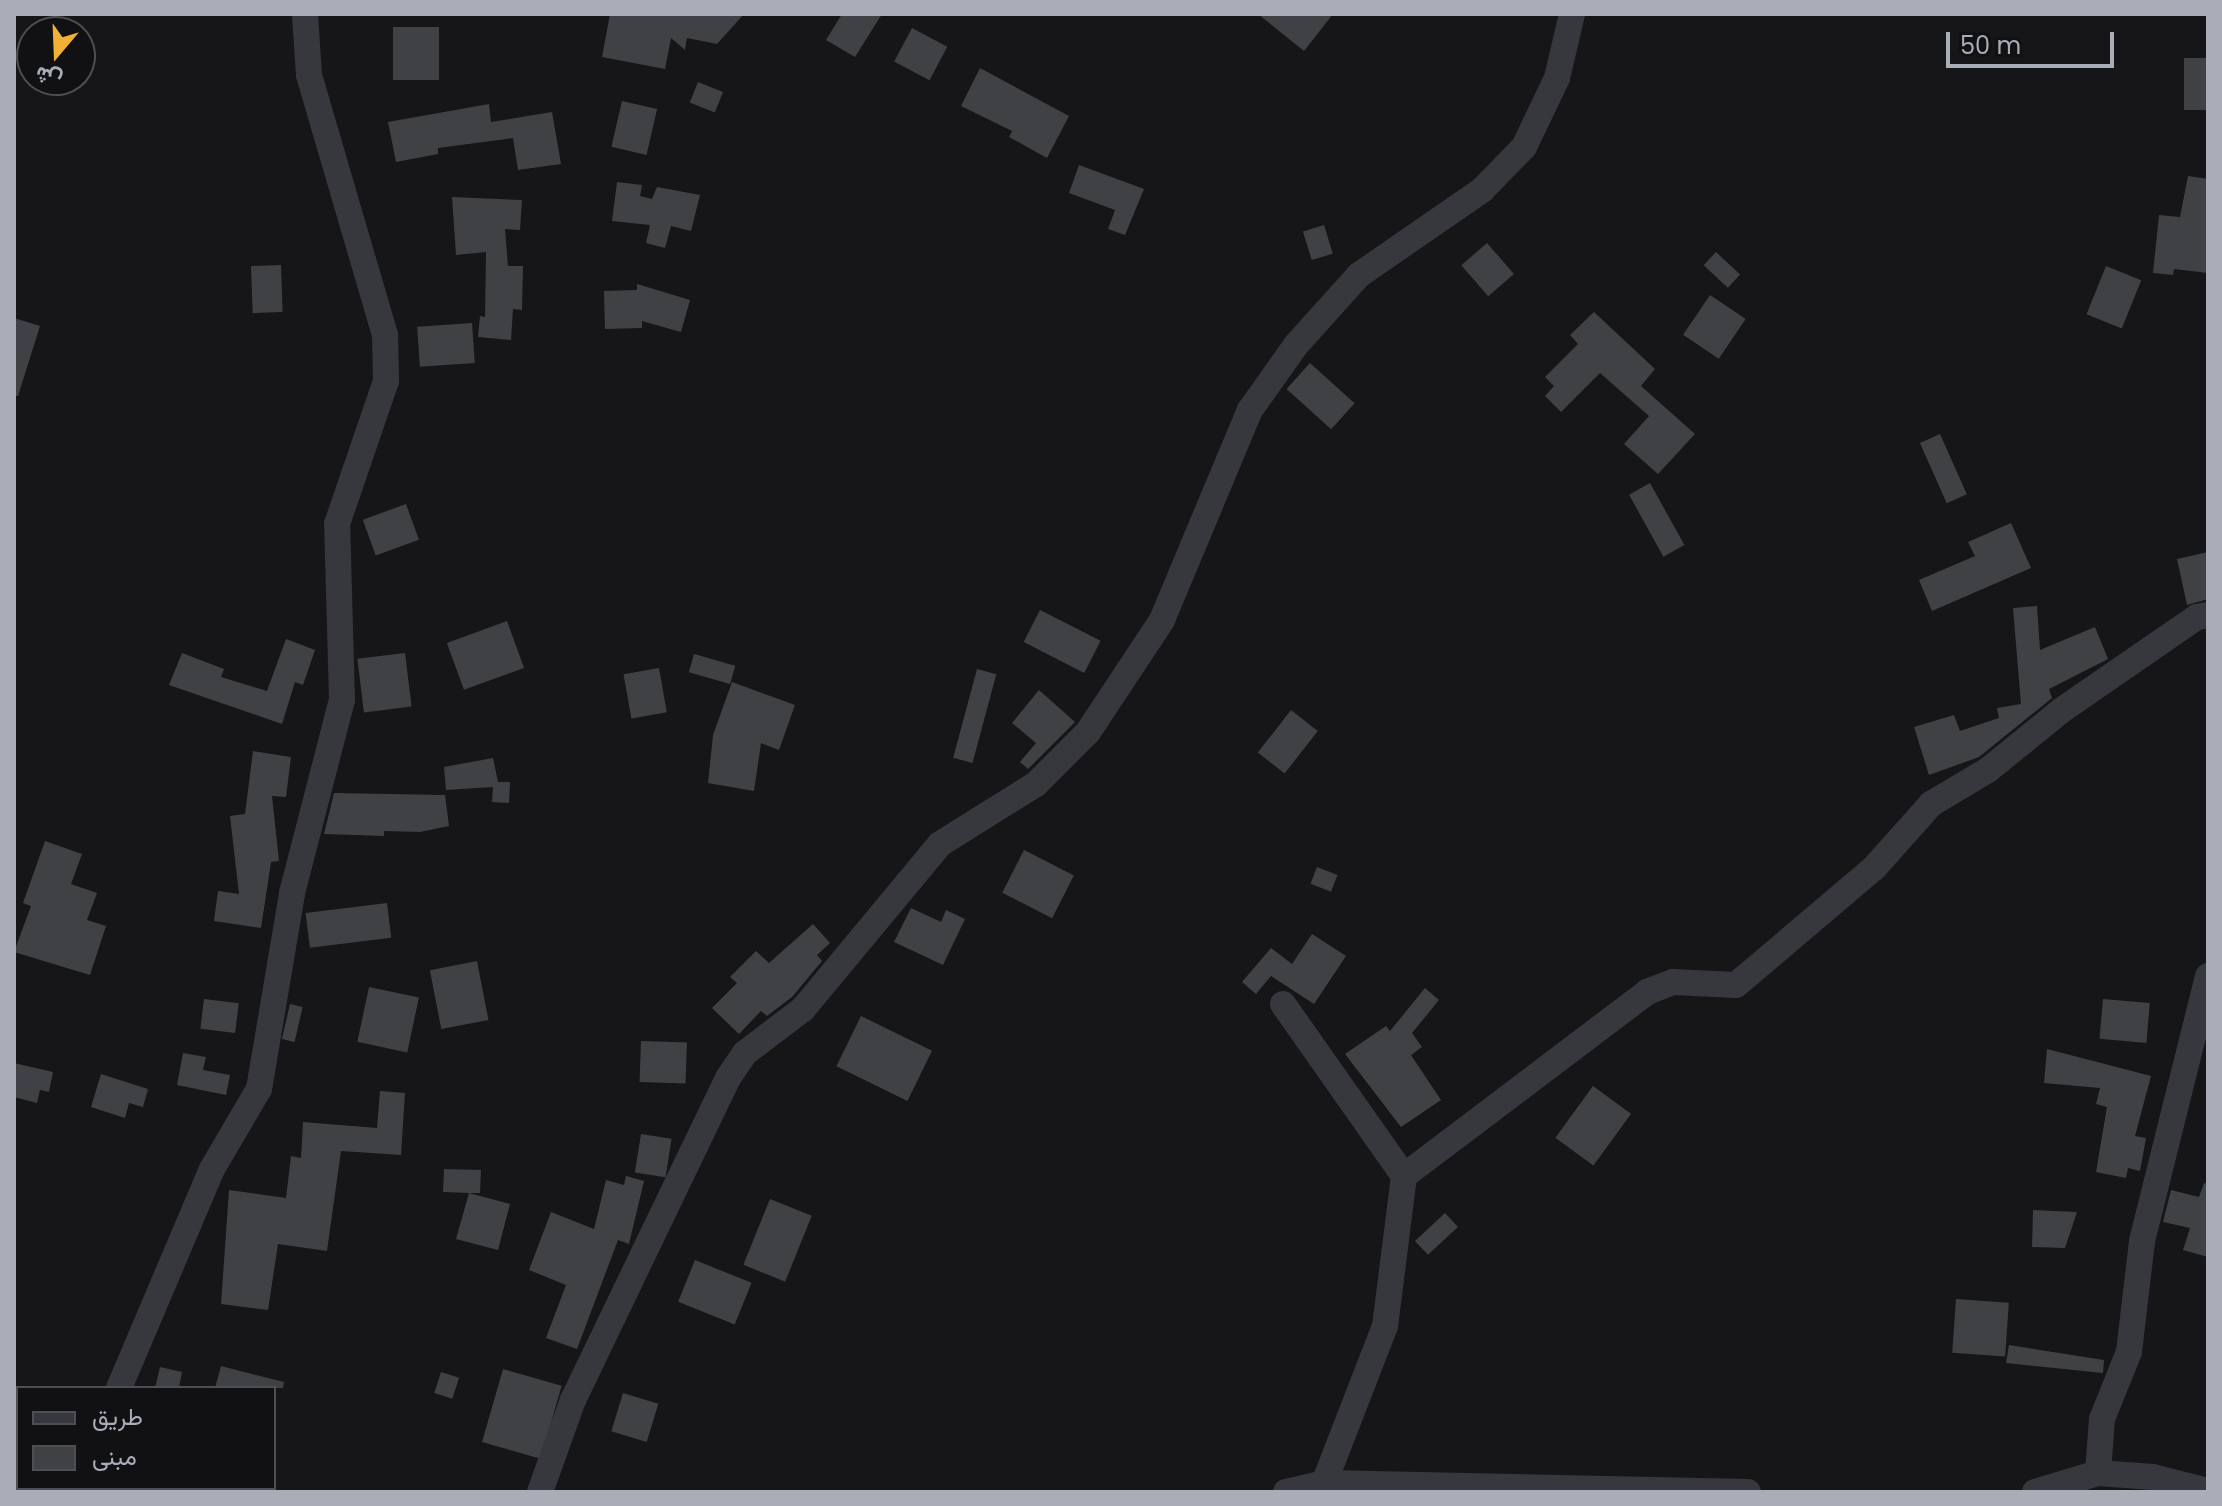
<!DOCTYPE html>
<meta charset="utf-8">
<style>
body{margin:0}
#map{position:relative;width:2222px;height:1506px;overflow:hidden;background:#161618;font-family:Poppins,Vazirmatn,sans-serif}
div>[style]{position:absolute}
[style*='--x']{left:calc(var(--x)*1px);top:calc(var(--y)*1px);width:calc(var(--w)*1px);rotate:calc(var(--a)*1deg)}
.building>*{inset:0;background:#404145;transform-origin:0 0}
.street>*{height:26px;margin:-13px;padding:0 13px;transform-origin:13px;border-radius:13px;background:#37383d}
span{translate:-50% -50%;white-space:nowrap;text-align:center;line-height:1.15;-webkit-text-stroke:8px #111113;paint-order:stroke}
.frame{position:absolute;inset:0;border:16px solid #a8adb8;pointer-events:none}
.legend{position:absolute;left:16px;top:1386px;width:260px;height:104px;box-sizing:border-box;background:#111113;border:2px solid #4d4f55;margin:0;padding:10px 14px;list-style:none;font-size:24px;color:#a8adb8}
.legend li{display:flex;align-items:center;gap:16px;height:40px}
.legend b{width:40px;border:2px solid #4d4f55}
.north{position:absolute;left:16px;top:16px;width:80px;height:80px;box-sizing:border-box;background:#111113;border:2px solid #4d4f55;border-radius:50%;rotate:199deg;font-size:22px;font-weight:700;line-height:32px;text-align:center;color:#a8adb8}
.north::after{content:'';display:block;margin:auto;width:28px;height:36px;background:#f2b134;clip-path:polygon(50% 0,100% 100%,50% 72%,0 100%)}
.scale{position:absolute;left:1946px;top:32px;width:168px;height:36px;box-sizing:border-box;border:4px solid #a8adb8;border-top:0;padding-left:10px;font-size:24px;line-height:28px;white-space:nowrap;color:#a8adb8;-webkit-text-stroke:6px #111113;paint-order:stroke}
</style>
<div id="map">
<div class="building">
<i style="clip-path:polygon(610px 14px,744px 14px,717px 44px,687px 38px,685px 50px,671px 38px,665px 69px,602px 57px)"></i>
<i style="clip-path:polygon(842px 14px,882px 14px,855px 57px,826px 40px)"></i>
<i style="clip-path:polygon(1258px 14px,1333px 14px,1304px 51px)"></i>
<i style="left:439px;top:27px;width:53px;height:46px;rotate:90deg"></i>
<i style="left:912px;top:28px;width:40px;height:38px;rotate:28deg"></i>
<i style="left:2184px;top:58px;width:24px;height:52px"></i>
<i style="clip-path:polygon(980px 68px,1069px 116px,1047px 158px,1009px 137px,1012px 131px,961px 106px)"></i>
<i style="left:698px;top:82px;width:27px;height:22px;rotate:22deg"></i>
<i style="left:622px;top:101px;width:36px;height:47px;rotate:13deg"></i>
<i style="clip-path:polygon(489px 104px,491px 122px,552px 112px,561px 164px,518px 170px,513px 138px,438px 148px,438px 154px,396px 162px,388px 122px)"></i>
<i style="clip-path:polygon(1079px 165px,1144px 189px,1125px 235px,1108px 229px,1115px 210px,1069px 193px)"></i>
<i style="clip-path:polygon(2188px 176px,2208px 179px,2208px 273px,2174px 269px,2173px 275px,2153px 273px,2159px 215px,2180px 217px)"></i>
<i style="clip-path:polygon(617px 182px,642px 185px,640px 196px,652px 199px,657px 187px,700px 195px,691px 231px,671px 226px,665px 248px,646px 243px,650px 225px,612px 221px)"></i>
<i style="clip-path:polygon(452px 197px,522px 200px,520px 230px,505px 229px,508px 266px,523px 266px,522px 310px,513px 309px,511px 340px,478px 337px,480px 316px,485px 317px,486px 252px,456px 255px)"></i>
<i style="left:1324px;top:225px;width:30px;height:22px;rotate:73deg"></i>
<i style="left:1487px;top:243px;width:41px;height:34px;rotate:49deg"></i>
<i style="left:1716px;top:252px;width:33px;height:18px;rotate:43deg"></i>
<i style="left:281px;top:265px;width:47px;height:30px;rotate:88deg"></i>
<i style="left:2106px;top:266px;width:38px;height:52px;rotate:22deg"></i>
<i style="clip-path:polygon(637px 284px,690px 300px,681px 332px,642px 321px,642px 328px,605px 329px,604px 291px,637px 290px)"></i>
<i style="left:1710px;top:295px;width:43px;height:48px;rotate:34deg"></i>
<i style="clip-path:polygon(1594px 312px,1655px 369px,1641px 386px,1695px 434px,1658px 474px,1624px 444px,1649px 416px,1600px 373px,1561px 412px,1545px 396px,1554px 386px,1545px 377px,1578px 344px,1570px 335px)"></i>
<i style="clip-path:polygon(14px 318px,40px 326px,18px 396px,14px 396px)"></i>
<i style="left:472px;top:323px;width:40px;height:55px;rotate:86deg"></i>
<i style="left:1310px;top:363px;width:60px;height:35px;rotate:42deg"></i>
<i style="left:1940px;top:434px;width:66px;height:22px;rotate:66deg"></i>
<i style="left:1650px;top:483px;width:71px;height:24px;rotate:61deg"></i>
<i style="left:406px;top:504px;width:38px;height:46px;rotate:70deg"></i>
<i style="clip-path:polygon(2011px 523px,2031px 568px,1932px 611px,1919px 580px,1975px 556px,1968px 542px)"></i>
<i style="clip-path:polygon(2208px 552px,2208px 599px,2187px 605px,2177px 559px)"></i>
<i style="clip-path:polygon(2037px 606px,2040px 650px,2095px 627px,2108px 659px,2049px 689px,2052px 698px,1979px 757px,1929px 775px,1914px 727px,1954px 715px,1960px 731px,1999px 718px,1997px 708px,2021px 704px,2013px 608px)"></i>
<i style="left:1040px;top:610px;width:68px;height:36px;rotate:27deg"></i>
<i style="left:507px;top:621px;width:50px;height:64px;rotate:70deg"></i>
<i style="clip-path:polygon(286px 639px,315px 650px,303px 685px,295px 682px,282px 724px,169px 685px,182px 653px,224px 669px,221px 677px,267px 691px)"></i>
<i style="left:405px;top:653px;width:54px;height:48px;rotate:83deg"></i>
<i style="left:694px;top:654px;width:43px;height:19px;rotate:16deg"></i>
<i style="left:659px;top:668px;width:45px;height:36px;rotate:80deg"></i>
<i style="left:977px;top:669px;width:20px;height:92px;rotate:15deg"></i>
<i style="clip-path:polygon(732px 682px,795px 705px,779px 750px,761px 743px,754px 791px,708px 783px,713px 735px)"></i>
<i style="clip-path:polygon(1039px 690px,1075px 722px,1028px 769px,1020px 762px,1036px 743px,1012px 723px)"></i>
<i style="left:1291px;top:710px;width:34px;height:54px;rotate:38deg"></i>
<i style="clip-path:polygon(253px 751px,291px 757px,286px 797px,272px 796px,279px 861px,271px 862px,261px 928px,214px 921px,218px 891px,239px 894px,230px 816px,245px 814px)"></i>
<i style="clip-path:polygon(493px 758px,498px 782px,510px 782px,509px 803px,492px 802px,493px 787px,446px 790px,444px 767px)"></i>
<i style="clip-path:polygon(334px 793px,445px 795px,449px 826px,420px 832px,384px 831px,384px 836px,324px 834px)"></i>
<i style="clip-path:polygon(45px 841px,82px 854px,71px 884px,97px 893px,87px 920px,106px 926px,90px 975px,14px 952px,31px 906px,23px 903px)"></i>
<i style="left:1024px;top:850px;width:56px;height:48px;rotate:27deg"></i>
<i style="left:1317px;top:867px;width:22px;height:18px;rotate:21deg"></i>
<i style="left:387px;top:903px;width:35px;height:82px;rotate:83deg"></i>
<i style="clip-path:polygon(911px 908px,941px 922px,946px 910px,965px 919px,943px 965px,894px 942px)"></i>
<i style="clip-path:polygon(813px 924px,830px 943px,817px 955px,822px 961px,792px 997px,767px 1016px,761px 1011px,739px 1034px,712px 1008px,737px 983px,730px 977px,756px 951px,769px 963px)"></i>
<i style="clip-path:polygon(1312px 934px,1346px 956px,1314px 1004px,1271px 976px,1256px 994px,1242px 982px,1271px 948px,1292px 964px)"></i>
<i style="left:477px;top:961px;width:60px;height:48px;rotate:79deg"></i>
<i style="left:369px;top:987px;width:51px;height:56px;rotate:12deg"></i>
<i style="clip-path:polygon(1425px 988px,1439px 1000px,1412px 1033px,1422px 1047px,1411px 1055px,1441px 1100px,1401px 1127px,1345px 1054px,1386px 1026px,1390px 1031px)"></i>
<i style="left:204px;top:999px;width:35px;height:30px;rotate:7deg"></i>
<i style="left:2103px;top:999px;width:47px;height:40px;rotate:5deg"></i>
<i style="left:290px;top:1004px;width:13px;height:36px;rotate:13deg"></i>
<i style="left:861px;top:1016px;width:79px;height:56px;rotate:26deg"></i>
<i style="left:641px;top:1041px;width:46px;height:41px;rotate:2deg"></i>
<i style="clip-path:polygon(2047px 1049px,2151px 1076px,2135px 1136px,2146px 1138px,2140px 1171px,2128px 1168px,2126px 1178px,2096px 1172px,2107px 1107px,2096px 1104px,2100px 1088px,2044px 1083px)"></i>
<i style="clip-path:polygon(183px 1053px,206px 1057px,203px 1070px,230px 1075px,226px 1095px,177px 1085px)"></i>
<i style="clip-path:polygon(14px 1063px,53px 1072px,49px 1092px,40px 1090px,37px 1103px,14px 1097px)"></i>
<i style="clip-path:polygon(101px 1074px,148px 1089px,143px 1107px,129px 1103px,125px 1118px,91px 1107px)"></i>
<i style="left:1593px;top:1086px;width:47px;height:64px;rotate:36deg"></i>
<i style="clip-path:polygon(380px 1091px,405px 1093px,401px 1155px,341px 1151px,327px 1251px,278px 1244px,268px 1310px,221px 1304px,229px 1190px,286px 1198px,291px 1156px,301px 1158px,303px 1122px,377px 1128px)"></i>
<i style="left:641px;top:1134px;width:31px;height:39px;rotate:9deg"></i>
<i style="clip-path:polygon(444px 1169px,481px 1170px,480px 1193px,469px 1193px,510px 1204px,498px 1250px,456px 1239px,469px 1193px,443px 1192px)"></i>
<i style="clip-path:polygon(626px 1176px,644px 1181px,629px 1244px,618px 1240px,577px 1349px,546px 1338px,566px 1285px,529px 1270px,551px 1212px,594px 1229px,606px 1180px,624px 1185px)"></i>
<i style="clip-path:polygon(2204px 1183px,2208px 1184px,2208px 1257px,2183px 1250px,2190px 1228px,2163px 1222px,2171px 1190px,2199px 1197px)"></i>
<i style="left:770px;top:1199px;width:45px;height:71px;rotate:22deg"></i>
<i style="clip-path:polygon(2033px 1210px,2077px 1212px,2065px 1248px,2032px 1247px)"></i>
<i style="left:1445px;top:1213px;width:19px;height:41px;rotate:47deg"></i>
<i style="left:695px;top:1260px;width:61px;height:45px;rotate:22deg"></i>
<i style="left:1956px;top:1299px;width:53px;height:54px;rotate:4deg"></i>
<i style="clip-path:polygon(2009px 1345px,2104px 1360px,2103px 1373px,2006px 1363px)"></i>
<i style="clip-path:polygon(221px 1366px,284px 1382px,283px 1388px,215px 1388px)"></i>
<i style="clip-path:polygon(160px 1367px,182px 1372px,179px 1388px,155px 1388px)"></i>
<i style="left:503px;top:1369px;width:61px;height:76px;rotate:16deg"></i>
<i style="left:441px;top:1372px;width:19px;height:22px;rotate:18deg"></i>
<i style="left:623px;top:1393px;width:37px;height:40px;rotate:17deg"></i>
</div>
<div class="street">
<i style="--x:1283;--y:1004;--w:210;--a:54.9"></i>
<i style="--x:1404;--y:1176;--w:151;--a:97.2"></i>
<i style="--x:1385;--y:1326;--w:168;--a:111.2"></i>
<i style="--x:1404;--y:1176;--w:305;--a:-37.1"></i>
<i style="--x:1647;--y:992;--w:28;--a:-21"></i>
<i style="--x:1673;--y:982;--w:63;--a:2.7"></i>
<i style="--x:1736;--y:985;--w:181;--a:-40.3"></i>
<i style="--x:1874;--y:868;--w:86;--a:-48.3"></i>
<i style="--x:1931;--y:804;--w:66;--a:-30.8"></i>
<i style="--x:1988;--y:770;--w:95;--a:-39"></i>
<i style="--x:2062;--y:710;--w:164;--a:-34.6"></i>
<i style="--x:2197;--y:617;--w:11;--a:-10"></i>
<i style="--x:119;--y:1388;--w:238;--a:-67"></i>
<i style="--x:212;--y:1169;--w:93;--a:-59.6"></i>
<i style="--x:259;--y:1089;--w:199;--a:-80.4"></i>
<i style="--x:292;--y:893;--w:200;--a:-75.5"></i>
<i style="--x:342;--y:699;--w:175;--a:-91.6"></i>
<i style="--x:337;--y:524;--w:151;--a:-71.1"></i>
<i style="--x:386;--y:381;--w:46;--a:-91.2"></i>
<i style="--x:385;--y:335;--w:271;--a:-106.3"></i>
<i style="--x:309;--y:75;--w:61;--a:-93.8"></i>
<i style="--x:2098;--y:1473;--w:54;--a:-85.8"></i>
<i style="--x:2102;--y:1419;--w:72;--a:-68.1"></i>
<i style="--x:2129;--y:1352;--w:112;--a:-83.3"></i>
<i style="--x:2142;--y:1241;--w:273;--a:-76"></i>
<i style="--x:72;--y:1492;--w:4;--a:-76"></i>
<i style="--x:540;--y:1492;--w:98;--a:-70.3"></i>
<i style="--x:573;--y:1400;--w:357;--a:-64.3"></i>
<i style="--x:728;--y:1078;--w:30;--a:-56"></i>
<i style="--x:745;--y:1053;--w:73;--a:-37.2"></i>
<i style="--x:803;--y:1009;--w:214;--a:-50.3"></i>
<i style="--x:940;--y:844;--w:113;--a:-32"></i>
<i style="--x:1036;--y:784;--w:74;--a:-45"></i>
<i style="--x:1088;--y:732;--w:134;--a:-56.5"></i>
<i style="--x:1162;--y:620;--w:228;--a:-67.3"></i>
<i style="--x:1250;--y:410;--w:80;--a:-54.7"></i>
<i style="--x:1296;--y:345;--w:94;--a:-48"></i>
<i style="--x:1359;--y:275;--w:150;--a:-34.6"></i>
<i style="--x:1482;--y:190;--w:60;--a:-45.7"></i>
<i style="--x:1524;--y:147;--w:76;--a:-64.4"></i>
<i style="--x:1557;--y:78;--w:66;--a:-76.8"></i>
<i style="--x:1286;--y:1492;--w:39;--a:-13"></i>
<i style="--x:1324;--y:1483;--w:424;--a:1.2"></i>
<i style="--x:2035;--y:1492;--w:66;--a:-16.8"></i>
<i style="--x:2098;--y:1473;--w:55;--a:4.2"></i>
<i style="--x:2153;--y:1477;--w:57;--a:14.3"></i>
</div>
<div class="frame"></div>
<ul class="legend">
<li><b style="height:10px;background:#37383d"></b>طريق</li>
<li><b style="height:22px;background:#404145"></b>مبنى</li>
</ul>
<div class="north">ش</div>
<div class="scale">50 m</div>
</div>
